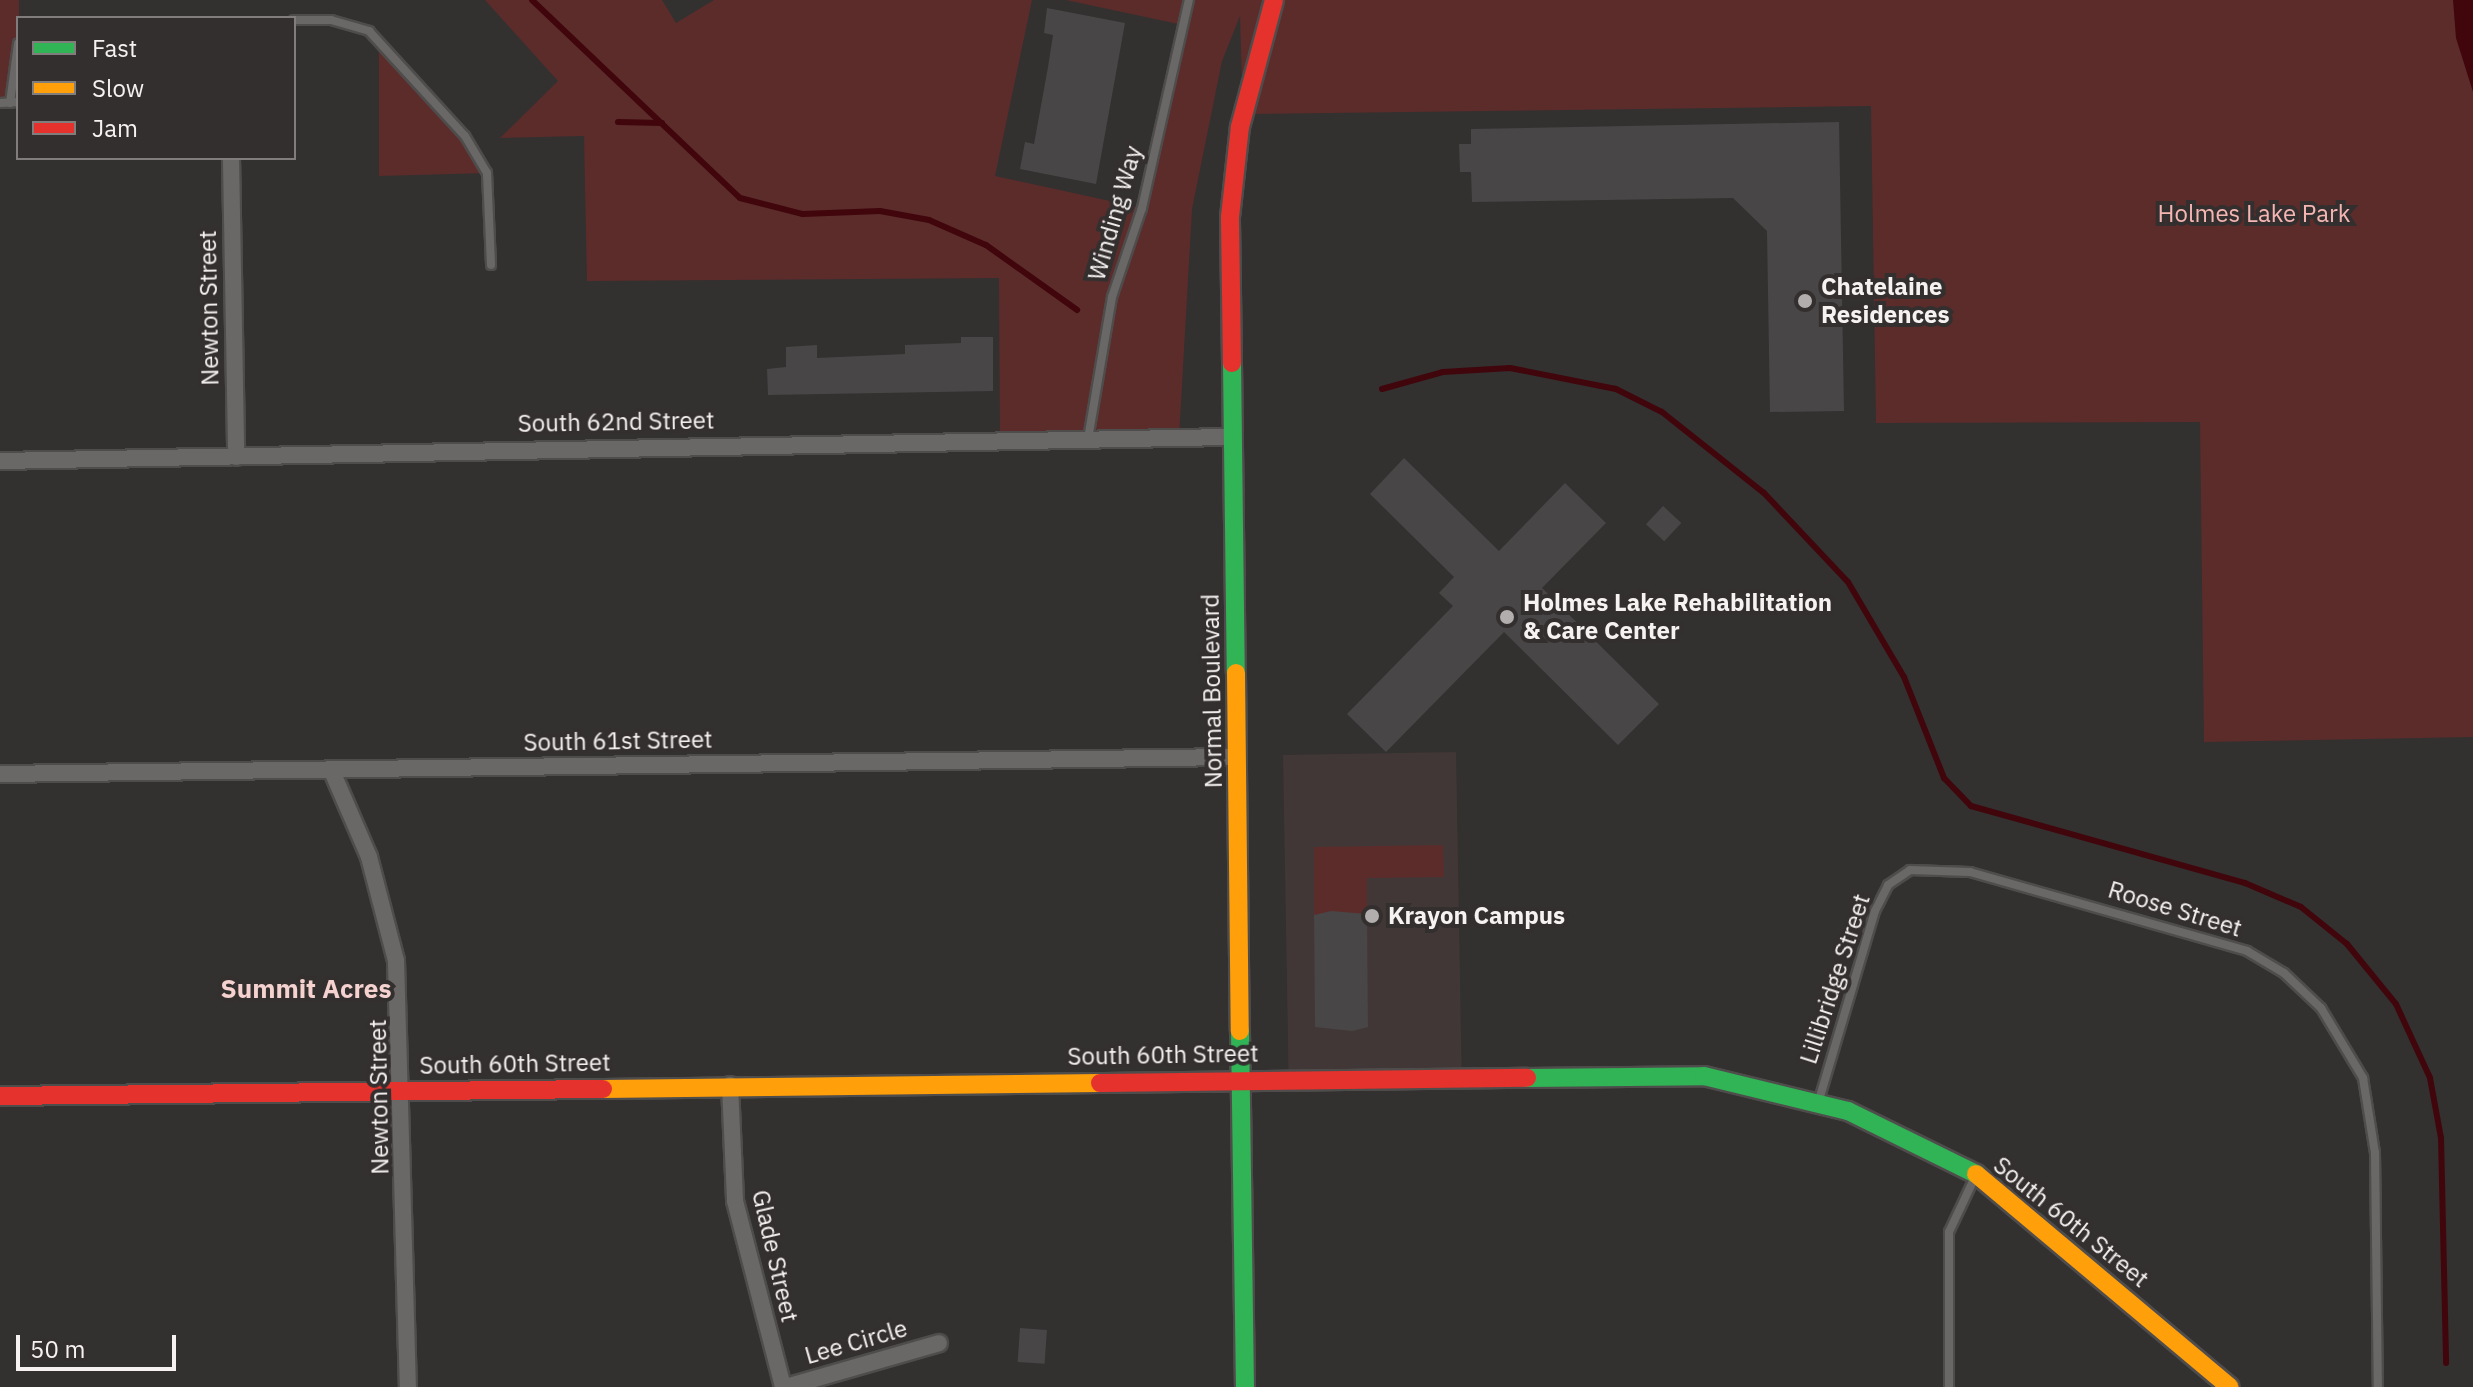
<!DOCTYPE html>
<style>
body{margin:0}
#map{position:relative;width:2473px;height:1387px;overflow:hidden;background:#333030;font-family:"IBM Plex Sans",sans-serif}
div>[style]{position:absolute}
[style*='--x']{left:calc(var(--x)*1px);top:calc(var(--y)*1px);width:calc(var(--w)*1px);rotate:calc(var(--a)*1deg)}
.built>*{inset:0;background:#423737;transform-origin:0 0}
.green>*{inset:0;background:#5c2c2b;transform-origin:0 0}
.water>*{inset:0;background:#40060c}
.stream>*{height:6px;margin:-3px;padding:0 3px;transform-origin:3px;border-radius:3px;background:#40060c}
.building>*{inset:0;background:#484646;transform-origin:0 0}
.roads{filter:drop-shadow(2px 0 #4f4c4c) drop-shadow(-2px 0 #4f4c4c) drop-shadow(0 2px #4f4c4c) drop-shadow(0 -2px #4f4c4c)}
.lane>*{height:8px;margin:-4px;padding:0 4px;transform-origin:4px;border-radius:4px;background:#6a6867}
.street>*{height:16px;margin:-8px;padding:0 8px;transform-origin:8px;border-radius:8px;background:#6a6867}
.fast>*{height:18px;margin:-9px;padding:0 9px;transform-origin:9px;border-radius:9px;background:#30b455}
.slow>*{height:18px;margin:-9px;padding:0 9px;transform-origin:9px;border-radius:9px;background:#ff9f0a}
.jam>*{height:18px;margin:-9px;padding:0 9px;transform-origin:9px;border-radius:9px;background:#e5322d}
.dots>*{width:22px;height:22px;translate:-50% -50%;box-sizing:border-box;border:4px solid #342f2f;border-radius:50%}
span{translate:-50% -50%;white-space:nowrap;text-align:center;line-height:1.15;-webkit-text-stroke:8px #342f2f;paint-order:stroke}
.street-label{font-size:24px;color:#f6f2f2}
.park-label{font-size:24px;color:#f5b6b3}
.poi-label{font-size:24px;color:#f6f2f2;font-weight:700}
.left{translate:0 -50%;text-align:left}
.neighbourhood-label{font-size:26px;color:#f5d1cf;font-weight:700}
.legend{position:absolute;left:16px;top:16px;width:280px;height:144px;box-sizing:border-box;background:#342f2f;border:2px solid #827d7d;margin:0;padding:10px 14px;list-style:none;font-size:24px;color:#f6f2f2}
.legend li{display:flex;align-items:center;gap:16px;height:40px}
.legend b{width:40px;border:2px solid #827d7d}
.scale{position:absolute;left:16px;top:1335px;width:160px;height:36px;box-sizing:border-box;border:4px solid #f6f2f2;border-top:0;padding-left:10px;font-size:24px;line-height:28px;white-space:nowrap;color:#f6f2f2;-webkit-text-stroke:6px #342f2f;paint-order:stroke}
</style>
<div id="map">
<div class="built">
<i style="left:1456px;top:752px;width:324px;height:173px;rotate:89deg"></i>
</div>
<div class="green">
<i style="left:0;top:0;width:19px;height:103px"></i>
<i style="clip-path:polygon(485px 0,662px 0,676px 23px,714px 0,1032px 0,995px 176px,1142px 208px,1183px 25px,1066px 0,2473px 0,2473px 737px,2204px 742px,2200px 422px,1876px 423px,1871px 106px,1243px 114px,1240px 16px,1222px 61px,1192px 209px,1179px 438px,1000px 441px,999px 278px,587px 281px,584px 136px,500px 138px,558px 81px)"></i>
<i style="clip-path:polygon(379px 39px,465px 136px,487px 173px,379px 176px)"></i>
<i style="clip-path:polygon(1443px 845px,1444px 877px,1367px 878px,1367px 914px,1314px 915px,1314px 847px)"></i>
</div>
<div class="water">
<i style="clip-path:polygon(2453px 0,2473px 0,2473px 92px,2456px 38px)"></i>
</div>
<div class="stream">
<i style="--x:532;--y:0;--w:287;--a:43.6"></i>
<i style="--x:740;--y:198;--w:65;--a:14.3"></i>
<i style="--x:803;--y:214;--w:77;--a:-2.2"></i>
<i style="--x:880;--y:211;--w:50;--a:10.4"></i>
<i style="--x:929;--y:220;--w:62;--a:23.7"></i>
<i style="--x:986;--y:245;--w:112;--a:35.5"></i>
<i style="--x:618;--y:122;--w:44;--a:1.3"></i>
<i style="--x:1382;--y:389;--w:63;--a:-15.6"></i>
<i style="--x:1443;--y:372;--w:67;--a:-3.4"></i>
<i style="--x:1510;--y:368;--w:108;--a:11.2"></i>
<i style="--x:1616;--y:389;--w:51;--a:26.6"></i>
<i style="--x:1662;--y:412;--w:130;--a:38.5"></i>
<i style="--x:1764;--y:493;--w:122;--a:46.7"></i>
<i style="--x:1848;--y:582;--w:110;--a:59.5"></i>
<i style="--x:1904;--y:677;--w:109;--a:68.4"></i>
<i style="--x:1944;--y:778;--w:39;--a:46"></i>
<i style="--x:1971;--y:806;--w:285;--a:15.7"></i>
<i style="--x:2245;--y:883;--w:61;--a:23.2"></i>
<i style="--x:2301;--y:907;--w:59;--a:38.8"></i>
<i style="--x:2347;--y:944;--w:77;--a:50.8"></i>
<i style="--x:2396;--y:1004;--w:81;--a:65.3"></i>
<i style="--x:2430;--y:1078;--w:61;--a:79.6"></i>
<i style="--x:2441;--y:1138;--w:225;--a:88.7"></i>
</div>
<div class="building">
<i style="clip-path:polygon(1047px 8px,1125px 23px,1096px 184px,1020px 169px,1025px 142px,1034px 144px,1048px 67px,1053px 35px,1044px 33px)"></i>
<i style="clip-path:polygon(1839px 122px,1844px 411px,1770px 412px,1767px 231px,1733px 198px,1472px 202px,1471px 172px,1460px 172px,1459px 144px,1471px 144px,1471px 129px)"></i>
<i style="clip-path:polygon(961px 337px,993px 337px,993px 391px,768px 395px,767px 369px,786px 367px,786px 347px,817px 345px,817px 358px,905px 354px,905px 345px,961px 343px)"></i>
<i style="clip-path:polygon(1404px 458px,1499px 551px,1565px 483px,1606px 523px,1542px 588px,1659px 704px,1618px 745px,1504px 632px,1386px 752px,1347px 714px,1453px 606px,1439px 593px,1454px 577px,1370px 494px)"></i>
<i style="left:1663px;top:506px;width:25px;height:25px;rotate:43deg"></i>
<i style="clip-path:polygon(1331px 911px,1367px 914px,1368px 1027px,1352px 1031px,1315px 1027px,1314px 915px)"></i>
<i style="left:1020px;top:1328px;width:27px;height:34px;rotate:4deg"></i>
</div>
<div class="roads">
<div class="lane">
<i style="--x:294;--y:20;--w:37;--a:0"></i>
<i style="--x:331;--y:20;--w:40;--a:16"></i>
<i style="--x:369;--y:31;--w:142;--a:47.6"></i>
<i style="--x:465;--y:136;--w:43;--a:59.3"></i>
<i style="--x:487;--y:173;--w:92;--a:87.5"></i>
<i style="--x:0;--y:103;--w:18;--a:-3"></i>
<i style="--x:10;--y:103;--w:60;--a:-82.3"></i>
<i style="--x:1088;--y:439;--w:144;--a:-80.4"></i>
<i style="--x:1112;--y:297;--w:94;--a:-71.4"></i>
<i style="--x:1142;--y:208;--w:213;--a:-77.3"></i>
<i style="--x:1819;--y:1100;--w:197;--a:-73.5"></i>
<i style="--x:1875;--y:911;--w:29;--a:-63"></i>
<i style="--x:1888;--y:885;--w:27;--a:-34"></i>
<i style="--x:1910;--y:870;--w:60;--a:1.9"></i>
<i style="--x:1970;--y:872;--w:288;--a:15.9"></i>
<i style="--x:2247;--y:951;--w:43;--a:30.7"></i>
<i style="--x:2284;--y:973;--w:51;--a:43.4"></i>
<i style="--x:2321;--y:1008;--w:82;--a:59"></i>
<i style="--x:2363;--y:1078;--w:76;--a:80.9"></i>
<i style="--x:2375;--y:1153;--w:234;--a:89.3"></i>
<i style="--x:1949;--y:1387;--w:155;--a:-90"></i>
<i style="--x:1949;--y:1232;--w:63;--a:-64.7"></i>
</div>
<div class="street">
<i style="--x:231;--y:158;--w:299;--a:89"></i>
<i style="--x:0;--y:461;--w:1233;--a:-1.12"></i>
<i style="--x:331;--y:769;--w:96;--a:66.6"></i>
<i style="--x:369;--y:857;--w:107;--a:75.4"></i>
<i style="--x:396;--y:961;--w:426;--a:88.4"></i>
<i style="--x:0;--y:774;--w:1237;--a:-0.79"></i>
<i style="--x:730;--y:1085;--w:116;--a:87.5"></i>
<i style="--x:735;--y:1201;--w:192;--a:75.5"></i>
<i style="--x:786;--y:1387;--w:159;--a:-16"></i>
</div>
<div class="fast">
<i style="--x:1232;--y:363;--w:310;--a:89.3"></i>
<i style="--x:1240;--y:1031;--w:356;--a:89.2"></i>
<i style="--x:1527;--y:1078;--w:177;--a:-0.6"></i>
<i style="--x:1704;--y:1076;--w:148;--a:13.7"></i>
<i style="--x:1848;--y:1111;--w:143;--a:26.2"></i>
</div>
<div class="slow">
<i style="--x:1236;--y:673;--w:358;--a:89.4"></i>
<i style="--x:603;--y:1089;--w:497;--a:-0.7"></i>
<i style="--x:1976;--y:1174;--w:331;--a:40"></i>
</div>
<div class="jam">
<i style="--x:1232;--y:363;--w:146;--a:-90.8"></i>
<i style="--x:1230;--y:217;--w:91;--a:-83.7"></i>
<i style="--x:1240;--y:127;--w:131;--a:-75"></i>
<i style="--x:1100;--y:1083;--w:427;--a:-0.7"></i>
<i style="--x:0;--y:1096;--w:603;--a:-0.67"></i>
</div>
</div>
<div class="dots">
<i style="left:1805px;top:301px;background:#b2aeae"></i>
<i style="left:1507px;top:617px;background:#b2aeae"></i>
<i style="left:1372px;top:916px;background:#b2aeae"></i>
</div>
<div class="street-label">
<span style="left:1115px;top:213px;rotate:-74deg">Winding Way</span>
<span style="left:209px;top:308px;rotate:-91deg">Newton Street</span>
<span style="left:616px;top:422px;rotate:-1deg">South 62nd Street</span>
<span style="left:1212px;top:691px;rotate:-91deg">Normal Boulevard</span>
<span style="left:618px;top:741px;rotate:-1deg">South 61st Street</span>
<span style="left:2175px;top:909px;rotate:17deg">Roose Street</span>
<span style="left:1835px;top:979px;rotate:-72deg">Lillibridge Street</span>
<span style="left:1163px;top:1055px;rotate:-1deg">South 60th Street</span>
<span style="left:515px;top:1064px;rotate:-1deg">South 60th Street</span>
<span style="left:379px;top:1097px;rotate:-91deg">Newton Street</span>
<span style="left:2071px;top:1222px;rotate:39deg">South 60th Street</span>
<span style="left:775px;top:1256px;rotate:77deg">Glade Street</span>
<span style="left:856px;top:1342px;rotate:-16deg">Lee Circle</span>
</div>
<div class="park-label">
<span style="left:2254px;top:214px">Holmes Lake Park</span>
</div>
<div class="poi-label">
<span class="left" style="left:1821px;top:301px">Chatelaine<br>Residences</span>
<span class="left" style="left:1523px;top:617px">Holmes Lake Rehabilitation<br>&amp; Care Center</span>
<span class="left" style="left:1388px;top:916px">Krayon Campus</span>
</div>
<div class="neighbourhood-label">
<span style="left:306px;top:989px">Summit Acres</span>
</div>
<ul class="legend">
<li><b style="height:10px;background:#30b455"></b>Fast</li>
<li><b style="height:10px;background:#ff9f0a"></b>Slow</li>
<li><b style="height:10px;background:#e5322d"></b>Jam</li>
</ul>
<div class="scale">50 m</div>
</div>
